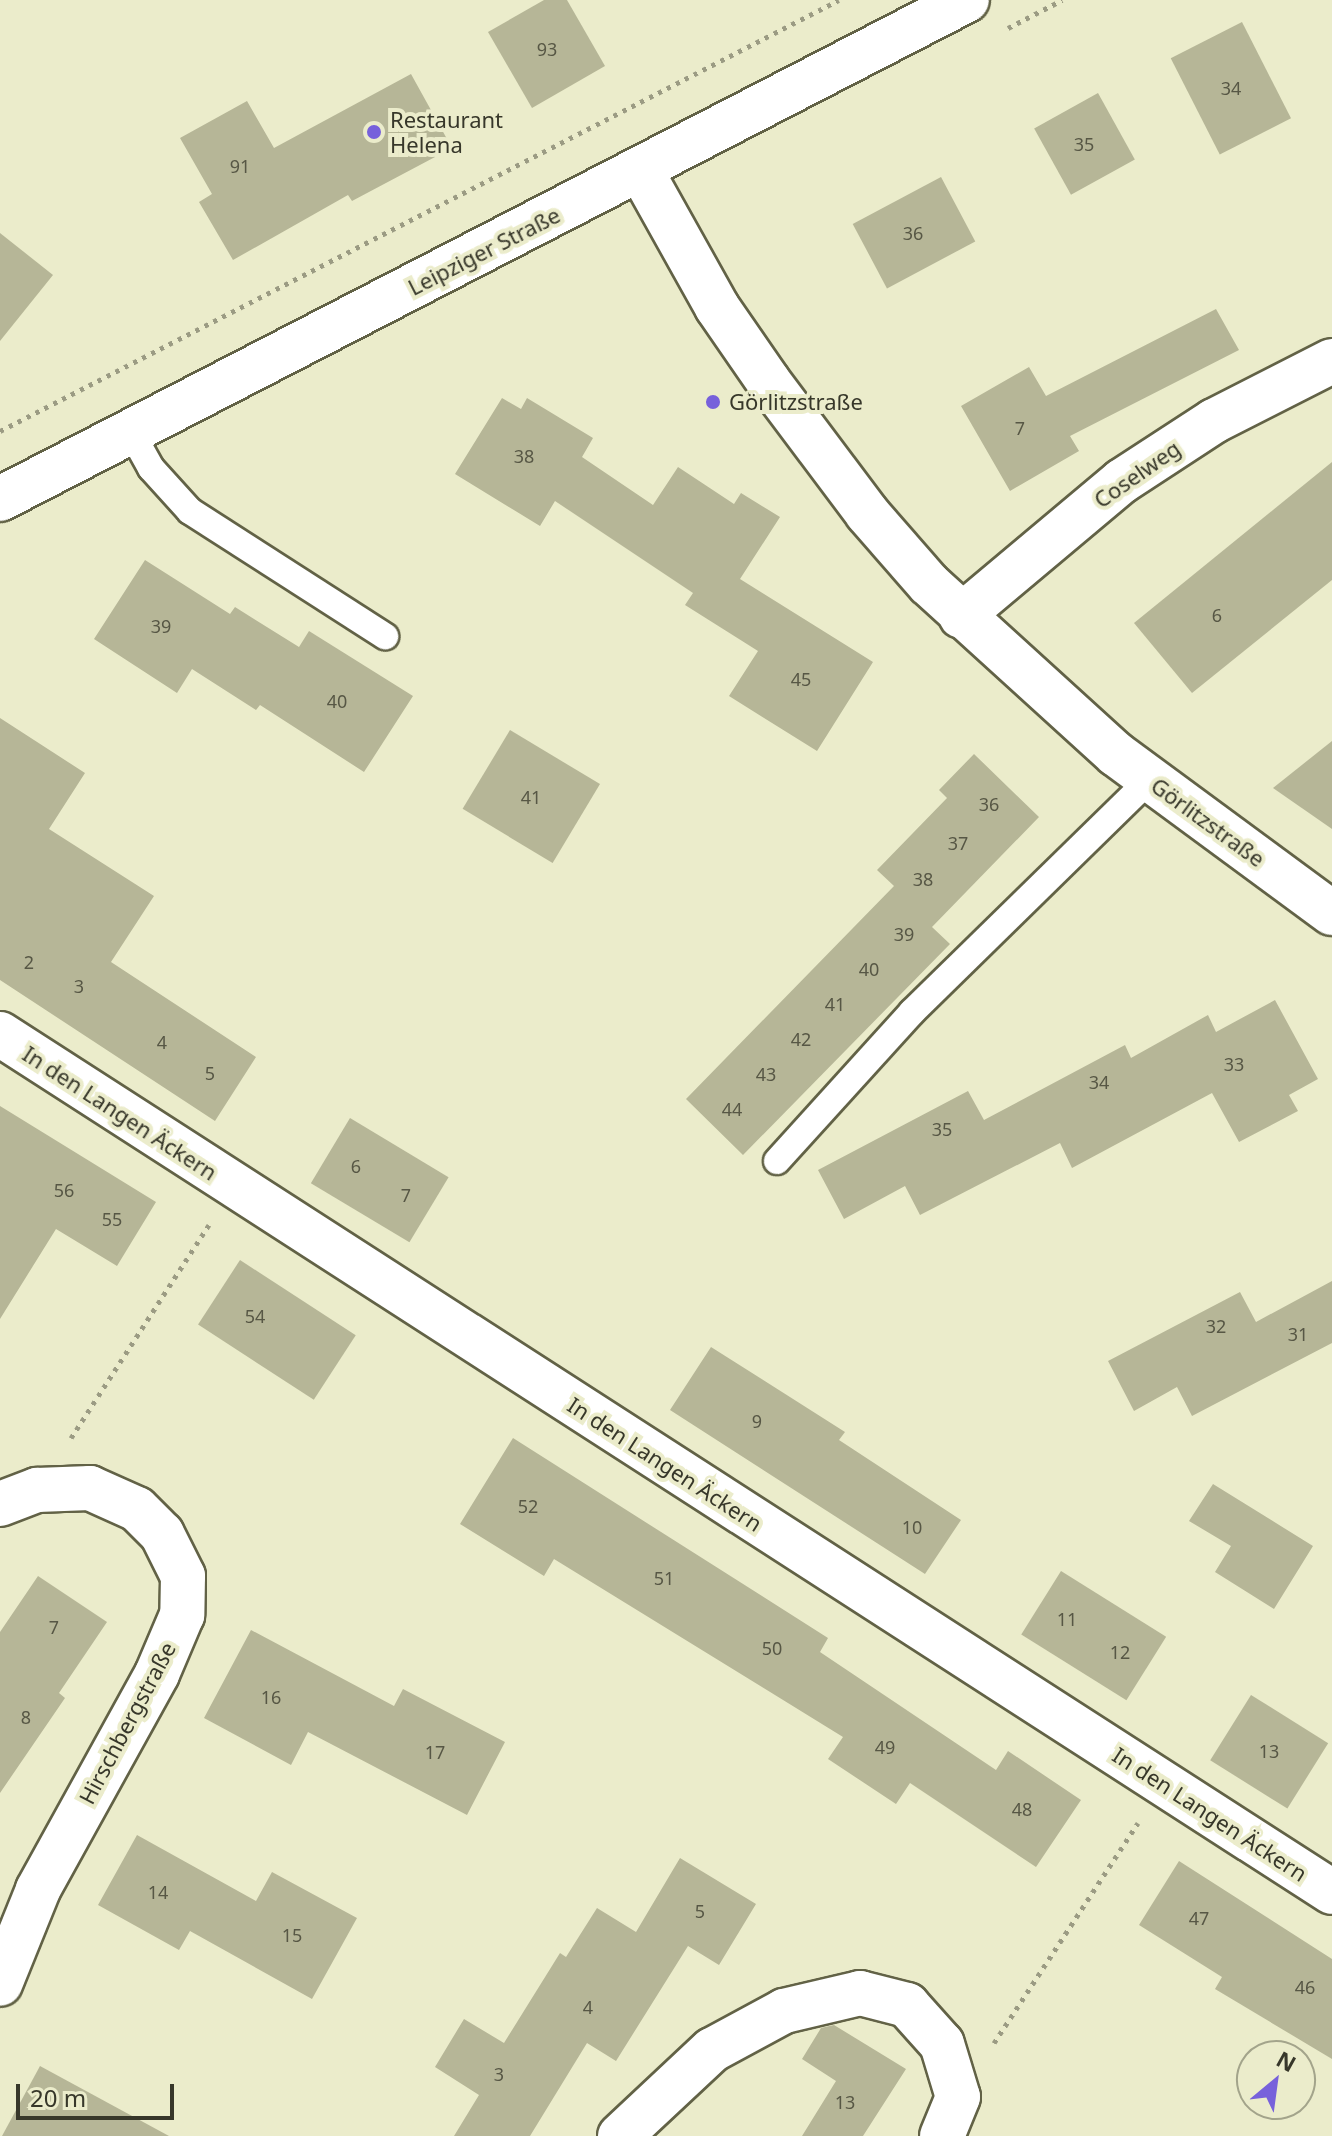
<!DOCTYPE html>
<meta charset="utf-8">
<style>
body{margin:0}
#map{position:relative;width:1332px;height:2136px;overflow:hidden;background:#ebeccb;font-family:"Noto Sans",sans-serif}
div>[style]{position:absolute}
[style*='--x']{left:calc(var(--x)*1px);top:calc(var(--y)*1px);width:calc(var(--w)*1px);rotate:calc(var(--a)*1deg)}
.building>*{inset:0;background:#b6b697;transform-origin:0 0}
.path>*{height:5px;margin-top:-2.5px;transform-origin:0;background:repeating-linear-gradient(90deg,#9b9b83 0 4px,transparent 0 10px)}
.roads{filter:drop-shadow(2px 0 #626246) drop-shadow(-2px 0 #626246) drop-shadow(0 2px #626246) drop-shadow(0 -2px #626246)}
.service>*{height:26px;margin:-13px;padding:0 13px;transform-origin:13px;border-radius:13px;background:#fff}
.minor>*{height:44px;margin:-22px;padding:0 22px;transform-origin:22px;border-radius:22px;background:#fff}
.tertiary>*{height:44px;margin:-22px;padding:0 22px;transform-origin:22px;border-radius:22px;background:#fff}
.dots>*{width:22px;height:22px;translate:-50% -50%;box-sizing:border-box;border:4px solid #ebeccb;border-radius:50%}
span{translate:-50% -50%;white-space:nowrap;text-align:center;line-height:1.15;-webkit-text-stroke:8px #ebeccb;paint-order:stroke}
.number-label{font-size:18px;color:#575745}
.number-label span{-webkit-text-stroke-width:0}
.poi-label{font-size:22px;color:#37372a}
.left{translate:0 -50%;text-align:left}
.street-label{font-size:22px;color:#37372a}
.north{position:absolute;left:1236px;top:2040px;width:80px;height:80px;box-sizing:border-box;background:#ebeccb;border:2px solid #a3a48b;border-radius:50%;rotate:29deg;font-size:22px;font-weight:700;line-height:32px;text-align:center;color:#37372a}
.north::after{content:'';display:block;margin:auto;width:28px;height:36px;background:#7761db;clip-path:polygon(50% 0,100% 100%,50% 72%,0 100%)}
.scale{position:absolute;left:16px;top:2084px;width:158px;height:36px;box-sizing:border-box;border:4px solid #37372a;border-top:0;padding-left:10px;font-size:24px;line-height:28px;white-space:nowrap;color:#37372a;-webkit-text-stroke:6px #ebeccb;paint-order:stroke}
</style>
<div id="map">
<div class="building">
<i style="clip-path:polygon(544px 0,567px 0,605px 66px,532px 108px,488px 32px)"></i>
<i style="left:1242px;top:22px;width:108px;height:80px;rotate:63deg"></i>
<i style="clip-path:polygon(411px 74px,452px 148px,352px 201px,348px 195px,233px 260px,199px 202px,212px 194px,180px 138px,247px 101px,274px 148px)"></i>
<i style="left:1098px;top:93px;width:76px;height:73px;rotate:61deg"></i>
<i style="left:941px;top:177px;width:73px;height:100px;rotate:62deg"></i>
<i style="clip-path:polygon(0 233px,53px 275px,0 341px)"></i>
<i style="clip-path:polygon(1216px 309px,1239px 350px,1070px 436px,1079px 451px,1010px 491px,961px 406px,1029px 367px,1046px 396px)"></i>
<i style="clip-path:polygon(502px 398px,521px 409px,527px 398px,593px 438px,582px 457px,653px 505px,678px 467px,734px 504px,741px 493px,780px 517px,740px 579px,873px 662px,817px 751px,729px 696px,758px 651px,685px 605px,693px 593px,555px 501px,540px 526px,455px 474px)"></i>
<i style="clip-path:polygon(1332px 462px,1332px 580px,1192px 693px,1134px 623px)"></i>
<i style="clip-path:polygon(145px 560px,230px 614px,235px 607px,299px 647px,309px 631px,413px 696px,364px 772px,260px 705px,256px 710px,192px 669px,177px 693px,94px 639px)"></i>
<i style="clip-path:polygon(0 718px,85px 773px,49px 829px,154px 896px,111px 962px,256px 1057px,215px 1121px,0 980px)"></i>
<i style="left:510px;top:730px;width:105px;height:92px;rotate:31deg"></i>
<i style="clip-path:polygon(1332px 741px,1332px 829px,1273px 788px)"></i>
<i style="clip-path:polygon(974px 754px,1039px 817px,932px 927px,950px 944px,743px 1155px,686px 1099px,894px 886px,877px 870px,947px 798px,939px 790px)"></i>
<i style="clip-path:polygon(1275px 1000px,1318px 1079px,1289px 1095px,1298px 1111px,1239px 1142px,1212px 1093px,1072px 1168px,1060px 1143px,920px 1215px,905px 1186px,844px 1219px,818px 1170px,968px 1091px,984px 1120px,1125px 1045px,1131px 1058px,1208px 1015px,1216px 1032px)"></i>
<i style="clip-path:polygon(0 1106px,156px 1202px,117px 1266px,56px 1229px,0 1319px)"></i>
<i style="left:350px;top:1118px;width:115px;height:76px;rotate:31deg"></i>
<i style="left:240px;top:1260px;width:138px;height:77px;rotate:33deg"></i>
<i style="clip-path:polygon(1332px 1281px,1332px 1343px,1192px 1416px,1177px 1387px,1134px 1411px,1108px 1361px,1240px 1292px,1256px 1322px)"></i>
<i style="clip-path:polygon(711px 1347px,845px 1432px,839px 1440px,961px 1520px,925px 1574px,670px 1410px)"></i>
<i style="clip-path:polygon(513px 1438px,828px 1638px,820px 1652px,996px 1770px,1008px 1751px,1081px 1800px,1036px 1867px,910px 1783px,896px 1804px,828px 1759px,843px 1737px,554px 1559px,544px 1576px,460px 1524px)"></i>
<i style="clip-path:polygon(1213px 1484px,1313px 1546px,1274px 1609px,1215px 1572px,1231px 1546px,1189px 1521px)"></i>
<i style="left:1061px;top:1571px;width:124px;height:75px;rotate:32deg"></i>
<i style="clip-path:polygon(38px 1576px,107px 1622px,59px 1693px,65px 1698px,0 1793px,0 1632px)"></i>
<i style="clip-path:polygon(251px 1630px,394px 1706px,403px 1689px,505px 1742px,467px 1815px,308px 1732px,291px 1765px,204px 1718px)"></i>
<i style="left:1251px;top:1695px;width:91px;height:77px;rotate:32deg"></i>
<i style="clip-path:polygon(137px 1835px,256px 1901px,272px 1872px,357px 1918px,312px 1999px,190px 1931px,179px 1950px,98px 1905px)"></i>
<i style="clip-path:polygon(680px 1858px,756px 1904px,719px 1965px,688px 1946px,616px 2061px,587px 2043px,530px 2136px,454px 2136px,479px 2095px,435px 2067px,464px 2019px,504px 2043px,560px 1953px,566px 1957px,597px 1908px,636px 1932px)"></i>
<i style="clip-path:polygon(1179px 1861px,1332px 1959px,1332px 2059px,1215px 1989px,1222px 1977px,1139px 1925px)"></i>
<i style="clip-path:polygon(834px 2025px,906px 2069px,863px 2136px,802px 2136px,836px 2081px,802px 2059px,821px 2028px)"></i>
<i style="clip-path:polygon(40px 2066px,169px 2136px,2px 2136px)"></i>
</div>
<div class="path">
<i style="--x:1008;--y:28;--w:61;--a:-27.4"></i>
<i style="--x:0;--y:431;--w:943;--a:-27.19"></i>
<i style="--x:71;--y:1438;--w:254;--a:-57.1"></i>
<i style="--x:994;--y:2043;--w:263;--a:-56.8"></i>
</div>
<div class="roads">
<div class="service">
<i style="--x:131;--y:432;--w:41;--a:60.9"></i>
<i style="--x:151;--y:468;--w:58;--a:47.8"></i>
<i style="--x:190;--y:511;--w:232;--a:32.7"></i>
<i style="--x:777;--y:1161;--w:201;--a:-47.8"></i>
<i style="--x:912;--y:1012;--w:333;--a:-44.4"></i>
</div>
<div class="minor">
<i style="--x:640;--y:169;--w:158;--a:60.8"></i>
<i style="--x:717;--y:307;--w:90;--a:55.4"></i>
<i style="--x:768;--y:381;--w:165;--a:53.1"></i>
<i style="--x:867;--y:513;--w:94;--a:48.9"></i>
<i style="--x:929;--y:584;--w:253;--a:42.3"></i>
<i style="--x:1116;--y:754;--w:268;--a:36.4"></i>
<i style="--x:961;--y:616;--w:210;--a:-40"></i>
<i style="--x:1122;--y:481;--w:110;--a:-33.1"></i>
<i style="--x:1214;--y:421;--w:132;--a:-27"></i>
<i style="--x:0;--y:1034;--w:1584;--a:32.79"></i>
<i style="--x:0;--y:1504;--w:40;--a:-21"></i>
<i style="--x:37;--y:1490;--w:53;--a:-2.2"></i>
<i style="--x:90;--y:1488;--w:51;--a:24.1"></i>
<i style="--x:137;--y:1509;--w:35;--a:45"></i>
<i style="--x:162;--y:1534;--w:47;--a:63.4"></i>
<i style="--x:183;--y:1576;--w:39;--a:91"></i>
<i style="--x:182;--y:1615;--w:64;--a:113"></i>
<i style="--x:157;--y:1674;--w:247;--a:118.9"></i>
<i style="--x:38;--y:1890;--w:101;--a:112"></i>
<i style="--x:620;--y:2136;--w:126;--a:-43.1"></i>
<i style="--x:712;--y:2050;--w:82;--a:-28.4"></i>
<i style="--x:784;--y:2011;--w:78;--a:-13.3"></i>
<i style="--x:860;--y:1993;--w:49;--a:14.3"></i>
<i style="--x:907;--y:2005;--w:52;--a:48.1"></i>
<i style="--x:942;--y:2044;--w:55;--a:73.2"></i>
<i style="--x:958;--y:2097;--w:42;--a:112.3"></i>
</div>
<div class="tertiary">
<i style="--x:0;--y:499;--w:1088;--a:-27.3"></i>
</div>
</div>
<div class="dots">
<i style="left:374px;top:132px;background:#7761db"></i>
<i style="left:713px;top:402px;background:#7761db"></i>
</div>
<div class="number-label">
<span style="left:547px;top:49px">93</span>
<span style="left:1231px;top:88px">34</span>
<span style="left:1084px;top:144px">35</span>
<span style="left:240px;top:166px">91</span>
<span style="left:913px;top:233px">36</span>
<span style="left:1020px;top:428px">7</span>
<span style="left:524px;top:456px">38</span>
<span style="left:1217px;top:615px">6</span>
<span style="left:161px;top:626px">39</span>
<span style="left:801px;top:679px">45</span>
<span style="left:337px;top:701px">40</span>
<span style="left:531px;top:797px">41</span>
<span style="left:989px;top:804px">36</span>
<span style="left:958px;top:843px">37</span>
<span style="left:923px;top:879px">38</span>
<span style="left:904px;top:934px">39</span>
<span style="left:29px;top:962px">2</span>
<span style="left:869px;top:969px">40</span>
<span style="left:79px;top:986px">3</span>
<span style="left:835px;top:1004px">41</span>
<span style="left:801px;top:1039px">42</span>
<span style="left:162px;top:1042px">4</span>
<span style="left:1234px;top:1064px">33</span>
<span style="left:210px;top:1073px">5</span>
<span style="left:766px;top:1074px">43</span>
<span style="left:1099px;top:1082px">34</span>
<span style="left:732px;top:1109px">44</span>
<span style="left:942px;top:1129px">35</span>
<span style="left:356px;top:1166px">6</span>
<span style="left:64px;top:1190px">56</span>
<span style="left:406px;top:1195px">7</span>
<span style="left:112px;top:1219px">55</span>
<span style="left:255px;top:1316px">54</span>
<span style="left:1216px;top:1326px">32</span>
<span style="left:1298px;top:1334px">31</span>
<span style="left:757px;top:1421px">9</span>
<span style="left:528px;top:1506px">52</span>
<span style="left:912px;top:1527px">10</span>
<span style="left:664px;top:1578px">51</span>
<span style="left:1067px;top:1619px">11</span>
<span style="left:54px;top:1627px">7</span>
<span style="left:772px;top:1648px">50</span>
<span style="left:1120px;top:1652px">12</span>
<span style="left:271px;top:1697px">16</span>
<span style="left:26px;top:1717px">8</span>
<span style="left:885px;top:1747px">49</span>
<span style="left:1269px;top:1751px">13</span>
<span style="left:435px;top:1752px">17</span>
<span style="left:1022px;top:1809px">48</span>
<span style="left:158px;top:1892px">14</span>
<span style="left:700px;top:1911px">5</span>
<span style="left:1199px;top:1918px">47</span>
<span style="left:292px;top:1935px">15</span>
<span style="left:1305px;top:1987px">46</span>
<span style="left:588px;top:2007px">4</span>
<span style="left:499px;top:2074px">3</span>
<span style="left:845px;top:2102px">13</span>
</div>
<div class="poi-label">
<span class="left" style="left:390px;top:132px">Restaurant<br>Helena</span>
<span class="left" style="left:729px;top:402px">Görlitzstraße</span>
</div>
<div class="street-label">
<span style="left:484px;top:251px;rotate:-27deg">Leipziger Straße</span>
<span style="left:1137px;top:474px;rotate:-35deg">Coselweg</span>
<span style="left:1208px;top:822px;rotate:36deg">Görlitzstraße</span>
<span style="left:120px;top:1113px;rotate:33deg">In den Langen Äckern</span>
<span style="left:665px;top:1464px;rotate:33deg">In den Langen Äckern</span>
<span style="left:127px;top:1723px;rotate:-62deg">Hirschbergstraße</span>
<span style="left:1210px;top:1814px;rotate:33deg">In den Langen Äckern</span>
</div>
<div class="north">N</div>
<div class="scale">20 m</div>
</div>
